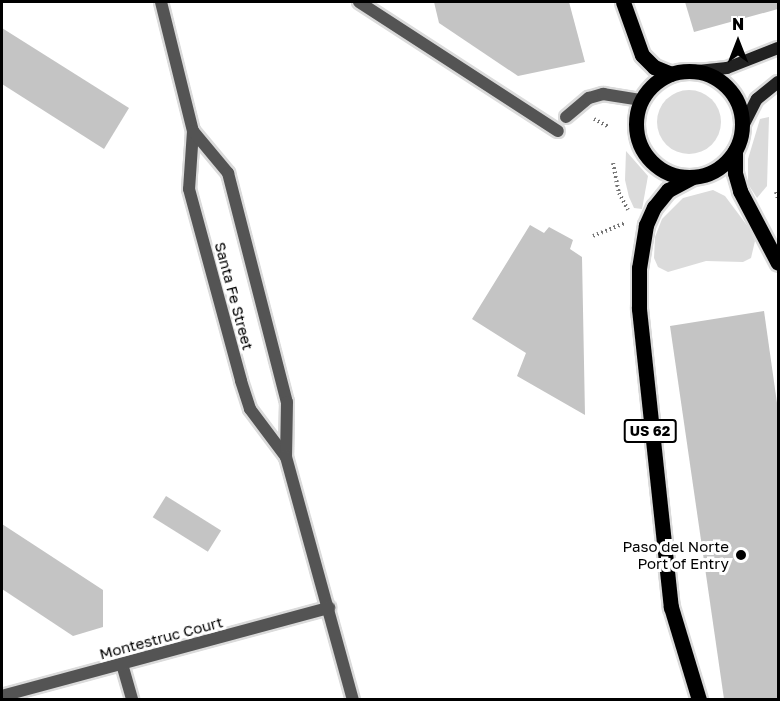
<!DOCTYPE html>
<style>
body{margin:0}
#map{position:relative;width:780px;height:701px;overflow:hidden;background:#fff;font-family:"Golos Text",sans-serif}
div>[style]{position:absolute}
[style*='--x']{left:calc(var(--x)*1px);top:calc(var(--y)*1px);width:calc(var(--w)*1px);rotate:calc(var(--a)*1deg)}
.green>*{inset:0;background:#dbdbdb}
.round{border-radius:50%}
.building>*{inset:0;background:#c4c4c4;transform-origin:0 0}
.path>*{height:4px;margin-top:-2px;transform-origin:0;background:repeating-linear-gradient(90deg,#767676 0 1.5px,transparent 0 4.5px)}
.roads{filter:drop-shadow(2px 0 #dbdbdb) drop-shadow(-2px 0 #dbdbdb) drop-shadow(0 2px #dbdbdb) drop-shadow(0 -2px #dbdbdb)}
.lane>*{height:12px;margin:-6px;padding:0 6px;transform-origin:6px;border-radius:6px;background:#545454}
.street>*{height:12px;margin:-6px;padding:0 6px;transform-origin:6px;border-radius:6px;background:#545454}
.secondary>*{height:12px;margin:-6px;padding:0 6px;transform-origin:6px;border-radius:6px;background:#212121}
.primary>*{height:15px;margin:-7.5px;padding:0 7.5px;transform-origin:7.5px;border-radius:7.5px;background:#000}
.primary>.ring{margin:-7.5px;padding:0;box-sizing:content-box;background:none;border:15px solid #000;border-radius:50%}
.dots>*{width:16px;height:16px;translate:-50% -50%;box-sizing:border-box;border:3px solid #fff;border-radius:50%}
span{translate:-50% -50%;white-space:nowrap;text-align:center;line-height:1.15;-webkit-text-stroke:6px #fff;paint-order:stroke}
.shield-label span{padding:2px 4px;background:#fff;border:2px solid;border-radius:4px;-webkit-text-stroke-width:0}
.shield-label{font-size:14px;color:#000;font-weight:700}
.street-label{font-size:15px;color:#000}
.poi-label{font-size:15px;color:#000}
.right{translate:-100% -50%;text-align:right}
.frame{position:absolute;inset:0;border:3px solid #000;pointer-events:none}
.north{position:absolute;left:708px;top:12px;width:60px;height:60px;-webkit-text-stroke:4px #fff;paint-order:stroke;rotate:0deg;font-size:16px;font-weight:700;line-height:24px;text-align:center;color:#000}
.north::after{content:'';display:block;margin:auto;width:21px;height:27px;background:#000;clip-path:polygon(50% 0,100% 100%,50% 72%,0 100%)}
</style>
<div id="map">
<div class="green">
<i class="round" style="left:657px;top:90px;width:64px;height:64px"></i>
<i style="clip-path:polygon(769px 117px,767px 186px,757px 198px,748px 184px,748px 159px,760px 119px)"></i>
<i style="clip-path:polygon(626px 151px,648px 176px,642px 209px,634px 208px,629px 197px,625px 180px)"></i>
<i style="clip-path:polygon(713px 190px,725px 196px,749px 228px,755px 241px,751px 258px,743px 262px,706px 261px,668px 272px,658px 267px,654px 258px,655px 237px,662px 219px,683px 198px)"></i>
</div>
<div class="building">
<i style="clip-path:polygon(434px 2px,569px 2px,585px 62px,518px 76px,439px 23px)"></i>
<i style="clip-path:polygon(685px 2px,777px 2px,778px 9px,694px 32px)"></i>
<i style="clip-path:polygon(2px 28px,129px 108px,104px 149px,2px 84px)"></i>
<i style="clip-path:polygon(530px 225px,544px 233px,549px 227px,573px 240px,570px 249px,582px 257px,585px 415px,517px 376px,526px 353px,472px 319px)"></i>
<i style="clip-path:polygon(764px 311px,778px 410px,778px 699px,724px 699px,670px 326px)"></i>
<i style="left:166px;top:496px;width:65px;height:25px;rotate:32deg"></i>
<i style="clip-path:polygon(2px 524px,103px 590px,103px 627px,73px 636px,2px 589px)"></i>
</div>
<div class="path">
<i style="--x:594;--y:119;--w:17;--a:28"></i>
<i style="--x:613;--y:163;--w:31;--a:79"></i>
<i style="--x:619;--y:193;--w:19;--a:62"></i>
<i style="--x:776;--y:192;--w:7;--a:74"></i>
<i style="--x:593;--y:236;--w:35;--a:-22"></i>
</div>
<div class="roads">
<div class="lane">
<i style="--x:359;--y:2;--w:237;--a:33"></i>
<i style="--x:566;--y:117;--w:30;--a:-40"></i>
<i style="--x:589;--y:98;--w:15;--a:-16"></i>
<i style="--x:603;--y:94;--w:39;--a:9"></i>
<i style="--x:122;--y:664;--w:37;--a:74"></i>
</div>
<div class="street">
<i style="--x:161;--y:2;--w:133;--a:76.1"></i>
<i style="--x:193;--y:131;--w:58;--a:93.9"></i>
<i style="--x:189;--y:189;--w:199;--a:74.8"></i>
<i style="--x:241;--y:381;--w:29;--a:72"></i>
<i style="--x:250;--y:409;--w:60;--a:53.1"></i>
<i style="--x:193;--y:131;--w:55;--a:50.2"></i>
<i style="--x:228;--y:173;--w:236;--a:75.6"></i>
<i style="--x:287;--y:402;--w:55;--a:91"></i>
<i style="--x:286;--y:457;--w:252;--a:74.6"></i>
<i style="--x:2;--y:696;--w:339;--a:-15.1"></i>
</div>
<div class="secondary">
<i style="--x:698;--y:71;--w:29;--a:-6"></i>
<i style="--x:727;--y:68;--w:55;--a:-21.4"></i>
<i style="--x:743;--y:126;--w:30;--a:-63"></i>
<i style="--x:757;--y:99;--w:27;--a:-39"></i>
</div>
<div class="primary">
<i style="--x:623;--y:2;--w:56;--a:70.3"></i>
<i style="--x:642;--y:55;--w:17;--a:45"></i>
<i style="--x:654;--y:67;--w:18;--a:22"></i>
<i class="ring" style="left:636px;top:71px;width:91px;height:91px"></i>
<i style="--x:735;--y:151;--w:22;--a:90"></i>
<i style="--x:735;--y:173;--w:19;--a:74"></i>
<i style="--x:740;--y:191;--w:81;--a:62.2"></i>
<i style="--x:691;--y:178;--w:26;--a:152"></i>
<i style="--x:668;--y:190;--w:22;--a:129"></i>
<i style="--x:654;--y:207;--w:20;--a:114"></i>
<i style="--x:646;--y:225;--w:44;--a:99.2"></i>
<i style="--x:639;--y:268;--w:41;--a:90"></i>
<i style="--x:639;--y:309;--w:300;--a:83.9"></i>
<i style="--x:671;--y:607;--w:97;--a:73.2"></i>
</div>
</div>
<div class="dots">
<i style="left:741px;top:555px;background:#000"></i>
</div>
<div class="shield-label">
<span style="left:650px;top:431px">US 62</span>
</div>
<div class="street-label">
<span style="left:234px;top:296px;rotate:75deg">Santa Fe Street</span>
<span style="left:161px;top:638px;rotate:-15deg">Montestruc Court</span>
</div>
<div class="poi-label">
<span class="right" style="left:729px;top:555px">Paso del Norte<br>Port of Entry</span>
</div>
<div class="frame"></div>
<div class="north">N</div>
</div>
